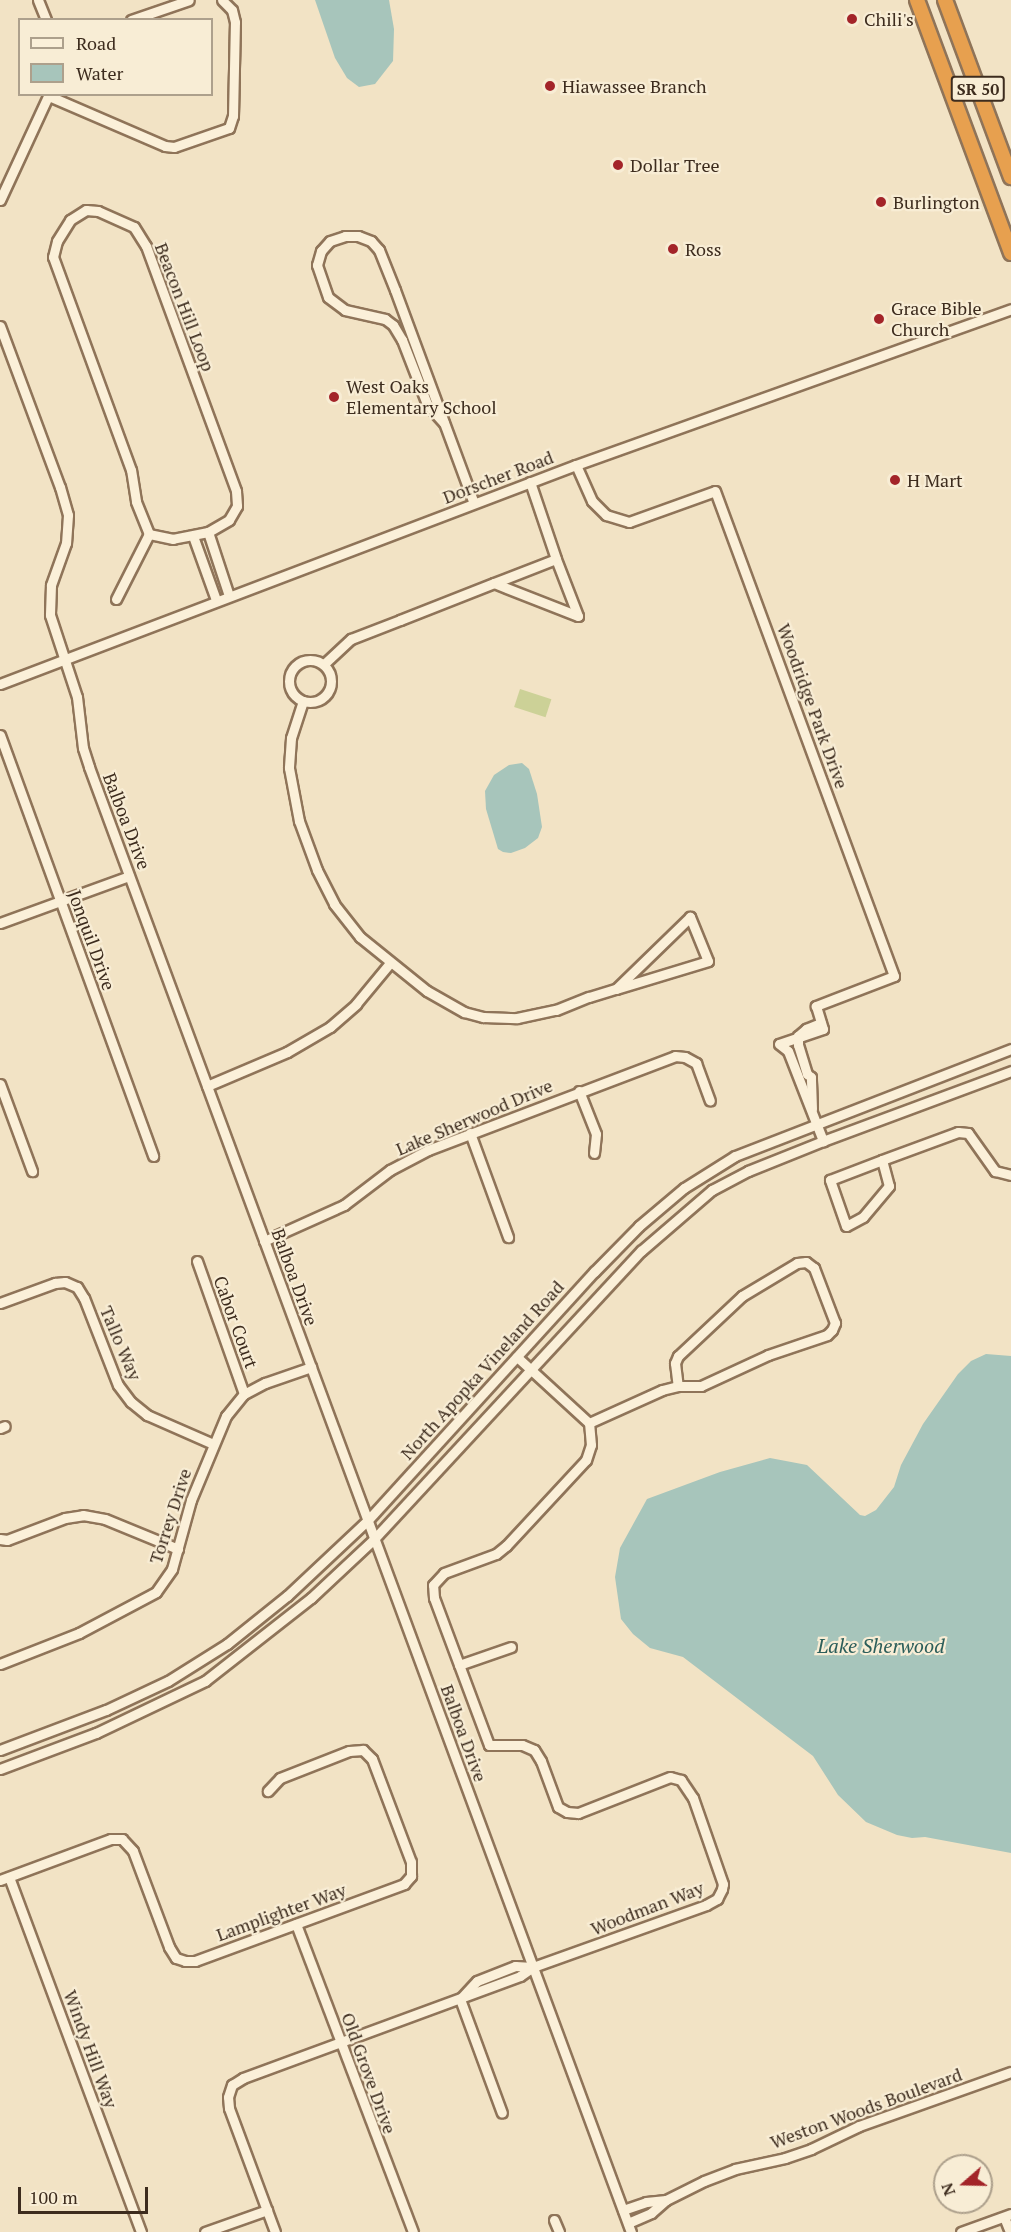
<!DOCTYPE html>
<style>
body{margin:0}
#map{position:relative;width:1011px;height:2232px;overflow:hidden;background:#f2e3c5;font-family:"PT Serif",serif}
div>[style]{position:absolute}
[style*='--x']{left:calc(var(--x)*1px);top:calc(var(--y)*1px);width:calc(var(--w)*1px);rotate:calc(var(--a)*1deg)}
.green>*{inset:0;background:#ccd197;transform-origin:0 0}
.water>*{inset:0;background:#a7c5bb}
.roads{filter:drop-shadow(2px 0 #8f7459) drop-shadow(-2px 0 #8f7459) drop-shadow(0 2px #8f7459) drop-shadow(0 -2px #8f7459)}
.minor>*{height:9px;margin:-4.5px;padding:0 4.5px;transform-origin:4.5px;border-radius:4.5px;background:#fbf0d9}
.minor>.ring{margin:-4.5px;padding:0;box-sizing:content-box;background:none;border:9px solid #fbf0d9;border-radius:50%}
.highway>*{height:14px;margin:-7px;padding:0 7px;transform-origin:7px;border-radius:7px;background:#e7a04f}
.dots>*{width:16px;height:16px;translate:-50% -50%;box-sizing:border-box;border:3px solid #f8edd5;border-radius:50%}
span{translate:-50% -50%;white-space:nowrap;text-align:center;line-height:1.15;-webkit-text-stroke:4.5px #f8edd5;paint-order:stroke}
.shield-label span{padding:2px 4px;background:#f8edd5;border:2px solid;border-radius:4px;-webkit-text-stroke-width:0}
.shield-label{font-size:16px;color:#3d2c1e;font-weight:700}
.poi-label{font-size:18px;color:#3d2c1e}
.left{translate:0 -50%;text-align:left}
.street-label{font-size:18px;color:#3d2c1e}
.water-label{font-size:20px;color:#2c5e5a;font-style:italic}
.legend{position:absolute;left:18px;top:18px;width:195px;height:78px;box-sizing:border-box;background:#f8edd5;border:2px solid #ada08c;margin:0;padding:8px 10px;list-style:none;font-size:18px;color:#3d2c1e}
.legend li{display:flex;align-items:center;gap:12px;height:30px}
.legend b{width:30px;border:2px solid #ada08c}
.north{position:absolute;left:933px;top:2154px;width:60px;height:60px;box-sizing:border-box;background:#f8edd5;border:2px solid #ada08c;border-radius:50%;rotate:250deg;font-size:16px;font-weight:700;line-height:24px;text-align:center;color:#3d2c1e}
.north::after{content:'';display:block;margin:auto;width:21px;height:27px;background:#a32429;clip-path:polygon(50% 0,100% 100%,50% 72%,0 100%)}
.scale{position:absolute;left:18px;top:2187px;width:130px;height:27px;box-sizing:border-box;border:3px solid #3d2c1e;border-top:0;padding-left:8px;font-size:18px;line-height:21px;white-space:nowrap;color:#3d2c1e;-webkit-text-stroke:4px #f8edd5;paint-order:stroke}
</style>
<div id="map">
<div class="green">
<i style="left:520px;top:689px;width:33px;height:19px;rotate:18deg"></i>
</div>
<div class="water">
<i style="clip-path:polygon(315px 0,389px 0,394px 29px,393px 61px,375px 84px,359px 87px,347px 78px,335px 58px)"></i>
<i style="clip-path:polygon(522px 763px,529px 769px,537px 794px,542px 827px,538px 838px,525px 848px,511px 853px,503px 852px,498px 849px,486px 809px,485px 791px,494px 775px,509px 765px)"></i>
<i style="clip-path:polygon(986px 1354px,1011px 1356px,1011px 1853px,925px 1837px,912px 1838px,897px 1835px,866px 1822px,838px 1795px,813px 1756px,683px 1657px,650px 1648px,633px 1634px,621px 1619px,615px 1577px,620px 1548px,647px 1499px,720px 1472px,770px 1458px,807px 1465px,860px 1515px,865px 1516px,876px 1510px,894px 1487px,901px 1465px,923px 1424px,958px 1374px,971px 1361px)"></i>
</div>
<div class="roads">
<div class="minor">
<i style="--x:38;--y:0;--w:22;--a:68"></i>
<i style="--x:131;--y:20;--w:61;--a:-19"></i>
<i style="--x:49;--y:96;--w:126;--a:23.3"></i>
<i style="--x:165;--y:146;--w:9;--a:6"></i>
<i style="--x:174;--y:147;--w:58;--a:-19.1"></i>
<i style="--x:229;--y:128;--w:13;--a:-72"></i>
<i style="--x:233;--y:116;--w:94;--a:-88.8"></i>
<i style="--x:235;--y:22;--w:12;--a:-104"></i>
<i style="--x:232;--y:10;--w:14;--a:-135"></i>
<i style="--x:0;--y:200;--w:117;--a:-65.2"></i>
<i style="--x:0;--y:326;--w:172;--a:69.6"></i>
<i style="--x:60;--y:487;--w:29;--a:74"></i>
<i style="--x:68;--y:515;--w:28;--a:94"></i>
<i style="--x:66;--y:543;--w:45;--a:109.7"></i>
<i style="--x:51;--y:585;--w:30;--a:92"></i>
<i style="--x:50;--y:615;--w:86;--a:71.8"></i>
<i style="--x:77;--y:697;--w:51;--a:83.3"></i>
<i style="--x:83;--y:748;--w:20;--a:72"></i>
<i style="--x:89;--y:767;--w:1562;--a:69.7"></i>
<i style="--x:444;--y:423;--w:25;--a:-132"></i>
<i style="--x:427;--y:404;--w:69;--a:-111.3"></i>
<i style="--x:402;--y:340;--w:17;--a:-121"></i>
<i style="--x:393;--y:325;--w:10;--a:-143"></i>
<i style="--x:385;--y:319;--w:41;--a:-167.3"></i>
<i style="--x:345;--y:310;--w:21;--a:-143"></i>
<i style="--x:328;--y:297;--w:34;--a:-109"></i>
<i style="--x:317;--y:265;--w:15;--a:-74"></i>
<i style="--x:321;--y:251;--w:13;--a:-48"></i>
<i style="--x:330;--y:241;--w:16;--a:-18"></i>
<i style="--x:345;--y:236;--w:13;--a:0"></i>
<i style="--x:358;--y:236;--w:14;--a:21"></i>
<i style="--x:371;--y:241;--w:12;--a:48"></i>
<i style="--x:379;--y:250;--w:43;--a:68.2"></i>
<i style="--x:395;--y:290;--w:227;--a:69.7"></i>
<i style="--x:576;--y:465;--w:39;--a:66"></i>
<i style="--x:592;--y:501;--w:20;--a:45"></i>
<i style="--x:606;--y:515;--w:24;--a:17"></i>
<i style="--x:629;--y:522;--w:91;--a:-19.8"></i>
<i style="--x:715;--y:491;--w:517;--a:69.74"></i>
<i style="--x:894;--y:976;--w:84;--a:159"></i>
<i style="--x:816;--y:1006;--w:24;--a:73"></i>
<i style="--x:823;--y:1029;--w:46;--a:161.2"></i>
<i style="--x:530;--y:482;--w:81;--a:71.3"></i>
<i style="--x:208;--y:532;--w:67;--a:71.8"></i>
<i style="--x:193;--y:536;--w:68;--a:70.2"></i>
<i style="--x:116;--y:599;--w:73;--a:-63.1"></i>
<i style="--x:149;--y:534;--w:35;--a:-112"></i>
<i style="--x:136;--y:501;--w:31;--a:-99"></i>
<i style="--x:131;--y:470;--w:227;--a:-110.1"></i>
<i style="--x:53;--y:257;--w:16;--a:-76"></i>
<i style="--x:57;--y:241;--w:25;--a:-58"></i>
<i style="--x:70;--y:220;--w:19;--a:-32"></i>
<i style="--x:86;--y:210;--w:12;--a:5"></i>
<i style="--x:98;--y:211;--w:39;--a:24"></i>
<i style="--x:134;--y:227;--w:22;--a:58"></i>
<i style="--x:146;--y:246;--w:261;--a:69.8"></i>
<i style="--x:236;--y:491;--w:15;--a:86"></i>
<i style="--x:237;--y:506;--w:16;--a:120"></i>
<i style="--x:229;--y:520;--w:24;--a:150"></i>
<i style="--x:208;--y:532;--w:36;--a:169"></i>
<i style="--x:173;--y:539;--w:25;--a:-168"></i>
<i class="ring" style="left:289px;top:660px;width:33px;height:33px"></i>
<i style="--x:324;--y:664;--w:37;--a:-43"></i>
<i style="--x:351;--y:639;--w:53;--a:-21.2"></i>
<i style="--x:400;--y:620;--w:101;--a:-21.5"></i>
<i style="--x:494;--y:583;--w:66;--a:-21.2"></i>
<i style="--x:556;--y:559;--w:61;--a:68.9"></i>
<i style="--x:578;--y:616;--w:90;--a:-158.6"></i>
<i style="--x:0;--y:684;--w:616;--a:-20.82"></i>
<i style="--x:576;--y:465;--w:462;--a:-19.7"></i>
<i style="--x:303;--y:701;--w:39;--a:108"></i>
<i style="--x:291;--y:738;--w:30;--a:94"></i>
<i style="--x:289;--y:768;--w:54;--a:79.3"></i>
<i style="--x:299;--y:821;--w:52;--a:69.8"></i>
<i style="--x:317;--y:870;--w:38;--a:63"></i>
<i style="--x:334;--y:904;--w:42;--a:51.8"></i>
<i style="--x:360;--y:937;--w:86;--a:38.9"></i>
<i style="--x:427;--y:991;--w:43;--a:29.6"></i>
<i style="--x:464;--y:1012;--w:20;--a:15"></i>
<i style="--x:483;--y:1017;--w:34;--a:2"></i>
<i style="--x:517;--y:1018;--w:40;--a:-12"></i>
<i style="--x:556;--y:1010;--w:35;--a:-22"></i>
<i style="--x:589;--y:997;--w:28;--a:-17"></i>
<i style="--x:616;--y:989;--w:96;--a:-16.9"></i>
<i style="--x:708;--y:961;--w:48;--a:-112.2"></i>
<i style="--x:690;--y:917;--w:103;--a:135.8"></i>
<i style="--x:0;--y:735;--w:448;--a:70"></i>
<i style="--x:0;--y:923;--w:137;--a:-20"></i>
<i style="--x:779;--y:1044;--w:11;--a:38"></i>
<i style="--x:788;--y:1051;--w:97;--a:68.7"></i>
<i style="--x:0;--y:1084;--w:93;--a:69.8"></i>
<i style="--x:207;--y:1086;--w:87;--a:-23"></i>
<i style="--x:287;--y:1052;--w:50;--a:-30.2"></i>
<i style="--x:330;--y:1027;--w:35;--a:-41"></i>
<i style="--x:356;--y:1004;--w:53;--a:-50.3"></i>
<i style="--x:579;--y:1091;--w:46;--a:68.4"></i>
<i style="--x:596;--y:1134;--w:19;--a:96"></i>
<i style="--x:812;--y:1109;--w:32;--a:-92"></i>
<i style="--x:811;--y:1077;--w:5;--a:-143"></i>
<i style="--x:807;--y:1074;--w:30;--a:-107"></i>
<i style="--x:798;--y:1045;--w:9;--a:-90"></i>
<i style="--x:798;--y:1036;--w:11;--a:-41"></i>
<i style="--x:806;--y:1029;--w:16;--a:-22"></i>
<i style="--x:470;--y:1133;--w:111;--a:69.9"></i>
<i style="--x:882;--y:1160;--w:27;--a:75"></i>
<i style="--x:889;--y:1186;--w:40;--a:130"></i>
<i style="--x:863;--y:1217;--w:19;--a:152"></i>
<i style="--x:846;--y:1226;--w:49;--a:-109.2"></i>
<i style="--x:830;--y:1180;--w:56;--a:-21"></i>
<i style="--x:882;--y:1160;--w:81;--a:-20.2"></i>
<i style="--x:958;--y:1132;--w:10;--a:6"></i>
<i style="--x:968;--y:1133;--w:47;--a:54.6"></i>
<i style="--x:995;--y:1171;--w:16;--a:14"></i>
<i style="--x:264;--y:1241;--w:88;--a:-24.2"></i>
<i style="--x:344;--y:1205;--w:58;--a:-37.3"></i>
<i style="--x:390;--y:1170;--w:43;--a:-27.8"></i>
<i style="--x:428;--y:1150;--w:264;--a:-20.8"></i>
<i style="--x:675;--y:1056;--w:10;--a:6"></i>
<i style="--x:685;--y:1057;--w:13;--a:29"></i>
<i style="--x:696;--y:1063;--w:40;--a:69.8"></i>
<i style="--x:197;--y:1261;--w:141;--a:70.5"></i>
<i style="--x:0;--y:1303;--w:59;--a:-20"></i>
<i style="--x:55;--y:1283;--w:10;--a:-6"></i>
<i style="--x:65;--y:1282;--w:13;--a:23"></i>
<i style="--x:77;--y:1287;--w:13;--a:58"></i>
<i style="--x:84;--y:1298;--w:93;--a:68.7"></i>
<i style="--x:118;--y:1385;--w:21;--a:53"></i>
<i style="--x:131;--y:1402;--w:21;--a:39"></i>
<i style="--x:147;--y:1415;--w:72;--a:23.7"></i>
<i style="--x:589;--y:1423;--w:80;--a:-24.3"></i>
<i style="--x:662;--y:1390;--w:16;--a:-14"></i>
<i style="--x:678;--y:1386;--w:23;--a:0"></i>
<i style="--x:701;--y:1386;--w:74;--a:-24.8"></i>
<i style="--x:768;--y:1355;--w:62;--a:-18.7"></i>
<i style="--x:827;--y:1335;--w:7;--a:-45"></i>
<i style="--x:832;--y:1330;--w:8;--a:-67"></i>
<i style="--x:835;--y:1323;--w:59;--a:-110.9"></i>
<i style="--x:814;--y:1268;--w:10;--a:-143"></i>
<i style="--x:806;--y:1262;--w:9;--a:174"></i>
<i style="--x:797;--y:1263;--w:64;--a:149"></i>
<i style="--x:742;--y:1296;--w:88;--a:136.8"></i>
<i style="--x:678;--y:1356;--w:8;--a:113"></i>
<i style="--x:675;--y:1363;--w:23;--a:83"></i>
<i style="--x:0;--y:1428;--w:5;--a:-22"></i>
<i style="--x:0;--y:1539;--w:7;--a:8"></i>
<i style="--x:7;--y:1540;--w:62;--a:-20.8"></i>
<i style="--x:65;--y:1518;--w:18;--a:-9"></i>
<i style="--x:83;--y:1515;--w:22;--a:10"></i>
<i style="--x:105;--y:1519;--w:79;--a:22.3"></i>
<i style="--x:0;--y:1664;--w:85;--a:-21.4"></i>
<i style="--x:79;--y:1633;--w:87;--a:-28"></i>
<i style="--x:156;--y:1592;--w:28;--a:-55"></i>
<i style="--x:172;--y:1569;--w:72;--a:-74.6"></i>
<i style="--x:191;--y:1500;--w:91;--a:-67.4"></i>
<i style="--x:226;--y:1416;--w:28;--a:-51"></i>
<i style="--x:244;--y:1394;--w:24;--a:-28"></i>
<i style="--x:265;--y:1383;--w:49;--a:-19.2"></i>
<i style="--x:459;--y:1665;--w:55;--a:-19.1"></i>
<i style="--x:0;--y:1750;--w:113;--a:-20.7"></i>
<i style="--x:106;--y:1710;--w:68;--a:-25.1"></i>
<i style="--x:168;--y:1681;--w:70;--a:-32.1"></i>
<i style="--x:227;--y:1644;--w:77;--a:-38.7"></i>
<i style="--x:287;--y:1596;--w:111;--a:-43.2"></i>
<i style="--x:368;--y:1520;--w:336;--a:-47.7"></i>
<i style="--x:594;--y:1272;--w:64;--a:-45.6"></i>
<i style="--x:639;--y:1226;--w:59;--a:-40.2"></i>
<i style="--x:684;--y:1188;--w:60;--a:-32.1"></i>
<i style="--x:735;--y:1156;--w:296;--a:-21.2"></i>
<i style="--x:0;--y:1769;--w:103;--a:-20.6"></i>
<i style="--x:96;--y:1733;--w:121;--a:-25.5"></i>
<i style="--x:205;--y:1681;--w:135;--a:-38.1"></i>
<i style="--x:311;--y:1598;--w:86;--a:-43.1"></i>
<i style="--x:374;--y:1539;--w:393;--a:-47.2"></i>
<i style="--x:641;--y:1251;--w:94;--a:-40.7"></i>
<i style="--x:712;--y:1190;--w:41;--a:-27.8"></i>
<i style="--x:748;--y:1171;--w:81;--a:-21.8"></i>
<i style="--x:823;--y:1141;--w:201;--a:-20.4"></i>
<i style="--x:9;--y:1877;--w:379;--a:69.6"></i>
<i style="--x:0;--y:1880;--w:118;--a:-20.3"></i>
<i style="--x:111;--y:1839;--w:11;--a:0"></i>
<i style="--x:122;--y:1839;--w:16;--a:47"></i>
<i style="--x:133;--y:1851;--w:103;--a:69.4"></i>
<i style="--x:169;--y:1947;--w:13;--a:58"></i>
<i style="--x:176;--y:1958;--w:9;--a:18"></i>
<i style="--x:185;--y:1961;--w:10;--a:0"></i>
<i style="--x:195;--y:1961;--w:223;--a:-20.2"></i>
<i style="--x:404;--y:1884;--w:11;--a:-49"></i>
<i style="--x:411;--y:1876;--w:14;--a:-90"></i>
<i style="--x:411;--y:1862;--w:110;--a:-110.7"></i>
<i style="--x:372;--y:1759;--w:13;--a:-135"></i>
<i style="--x:363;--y:1750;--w:14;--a:176"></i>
<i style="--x:349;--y:1751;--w:74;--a:158.6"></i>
<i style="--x:280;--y:1778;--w:18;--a:133"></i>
<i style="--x:296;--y:1924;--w:329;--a:69.2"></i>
<i style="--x:462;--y:1997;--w:22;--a:-47"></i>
<i style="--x:477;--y:1981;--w:41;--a:-21.5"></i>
<i style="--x:515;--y:1966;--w:18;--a:3"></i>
<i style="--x:460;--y:1999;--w:121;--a:69.8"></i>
<i style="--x:623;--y:2210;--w:24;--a:-19"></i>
<i style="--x:646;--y:2202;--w:20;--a:-6"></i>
<i style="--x:1004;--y:2217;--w:16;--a:68"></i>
<i style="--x:554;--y:2220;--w:13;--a:67"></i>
<i style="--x:628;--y:2223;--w:25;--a:-23"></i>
<i style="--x:651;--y:2213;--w:20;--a:-41"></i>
<i style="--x:666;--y:2200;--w:42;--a:-26.6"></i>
<i style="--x:704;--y:2181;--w:33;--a:-21"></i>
<i style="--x:735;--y:2169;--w:51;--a:-12.4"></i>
<i style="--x:785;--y:2158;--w:28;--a:-19"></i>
<i style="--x:811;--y:2149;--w:53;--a:-25.6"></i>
<i style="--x:859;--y:2126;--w:161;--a:-19.6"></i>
<i style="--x:205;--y:2232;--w:66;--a:-19.5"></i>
<i style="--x:275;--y:2232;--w:132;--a:-110.4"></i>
<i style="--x:229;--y:2108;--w:11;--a:-95"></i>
<i style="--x:228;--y:2097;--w:13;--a:-72"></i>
<i style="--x:232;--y:2085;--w:13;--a:-32"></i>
<i style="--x:243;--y:2078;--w:295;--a:-20.2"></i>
<i style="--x:520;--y:1976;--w:16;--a:-35"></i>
<i style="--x:533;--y:1967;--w:184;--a:-19.7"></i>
<i style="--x:706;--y:1905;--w:13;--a:-29"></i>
<i style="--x:717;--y:1899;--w:11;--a:-63"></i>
<i style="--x:722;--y:1889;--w:5;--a:-79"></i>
<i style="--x:723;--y:1884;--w:91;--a:-109.2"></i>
<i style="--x:693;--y:1798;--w:22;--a:-124"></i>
<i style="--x:681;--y:1780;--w:11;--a:-165"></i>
<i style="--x:670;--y:1777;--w:99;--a:158.6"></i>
<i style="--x:578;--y:1813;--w:11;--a:-175"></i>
<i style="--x:567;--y:1812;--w:10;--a:-151"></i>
<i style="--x:558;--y:1807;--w:49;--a:-110.3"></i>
<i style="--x:541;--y:1761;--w:13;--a:-122"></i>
<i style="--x:534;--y:1750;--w:13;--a:-157"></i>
<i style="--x:522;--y:1745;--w:33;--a:180"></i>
<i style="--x:489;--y:1745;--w:157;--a:-110.5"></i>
<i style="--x:434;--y:1598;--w:13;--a:-94"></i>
<i style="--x:433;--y:1585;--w:16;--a:-47"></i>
<i style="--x:444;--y:1573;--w:55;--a:-20.1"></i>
<i style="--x:496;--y:1554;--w:13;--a:-39"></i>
<i style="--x:506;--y:1546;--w:117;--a:-47.1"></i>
<i style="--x:586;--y:1460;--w:16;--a:-72"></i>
<i style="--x:591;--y:1445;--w:22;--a:-95"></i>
<i style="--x:589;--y:1423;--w:98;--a:-137.5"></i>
<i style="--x:961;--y:2232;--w:53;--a:-19.8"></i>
</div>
<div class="highway">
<i style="--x:917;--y:0;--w:270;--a:69.6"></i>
<i style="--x:945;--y:0;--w:189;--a:69.6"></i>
</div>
</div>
<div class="dots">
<i style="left:852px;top:19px;background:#a32429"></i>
<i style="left:550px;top:86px;background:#a32429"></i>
<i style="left:618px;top:165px;background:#a32429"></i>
<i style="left:881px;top:202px;background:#a32429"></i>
<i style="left:673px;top:249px;background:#a32429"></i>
<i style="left:879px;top:319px;background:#a32429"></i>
<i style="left:334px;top:397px;background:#a32429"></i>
<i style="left:895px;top:480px;background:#a32429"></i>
</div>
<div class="shield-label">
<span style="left:978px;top:89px">SR 50</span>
</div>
<div class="poi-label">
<span class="left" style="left:864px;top:19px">Chili's</span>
<span class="left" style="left:562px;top:86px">Hiawassee Branch</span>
<span class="left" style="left:630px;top:165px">Dollar Tree</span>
<span class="left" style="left:893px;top:202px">Burlington</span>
<span class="left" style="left:685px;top:249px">Ross</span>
<span class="left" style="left:891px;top:319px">Grace Bible<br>Church</span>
<span class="left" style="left:346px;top:397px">West Oaks<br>Elementary School</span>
<span class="left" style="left:907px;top:480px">H Mart</span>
</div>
<div class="street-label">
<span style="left:185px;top:307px;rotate:69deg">Beacon Hill Loop</span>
<span style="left:498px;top:477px;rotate:-21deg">Dorscher Road</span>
<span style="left:813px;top:706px;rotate:70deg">Woodridge Park Drive</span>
<span style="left:127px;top:821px;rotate:69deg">Balboa Drive</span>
<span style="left:92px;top:940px;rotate:70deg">Jonquil Drive</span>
<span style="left:474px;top:1117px;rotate:-23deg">Lake Sherwood Drive</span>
<span style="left:295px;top:1277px;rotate:70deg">Balboa Drive</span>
<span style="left:236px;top:1322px;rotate:70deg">Cabor Court</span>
<span style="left:121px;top:1343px;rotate:67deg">Tallo Way</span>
<span style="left:482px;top:1370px;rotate:-48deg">North Apopka Vineland Road</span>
<span style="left:170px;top:1516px;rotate:-72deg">Torrey Drive</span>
<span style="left:464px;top:1733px;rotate:70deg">Balboa Drive</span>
<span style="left:647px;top:1908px;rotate:-21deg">Woodman Way</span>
<span style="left:281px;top:1912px;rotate:-20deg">Lamplighter Way</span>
<span style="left:91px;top:2049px;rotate:70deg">Windy Hill Way</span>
<span style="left:369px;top:2073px;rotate:70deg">Old Grove Drive</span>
<span style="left:866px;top:2108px;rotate:-20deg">Weston Woods Boulevard</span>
</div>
<div class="water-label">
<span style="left:881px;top:1645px">Lake Sherwood</span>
</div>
<ul class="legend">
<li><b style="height:8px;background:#fbf0d9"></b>Road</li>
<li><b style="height:16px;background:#a7c5bb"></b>Water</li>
</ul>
<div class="north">N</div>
<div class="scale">100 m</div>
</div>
